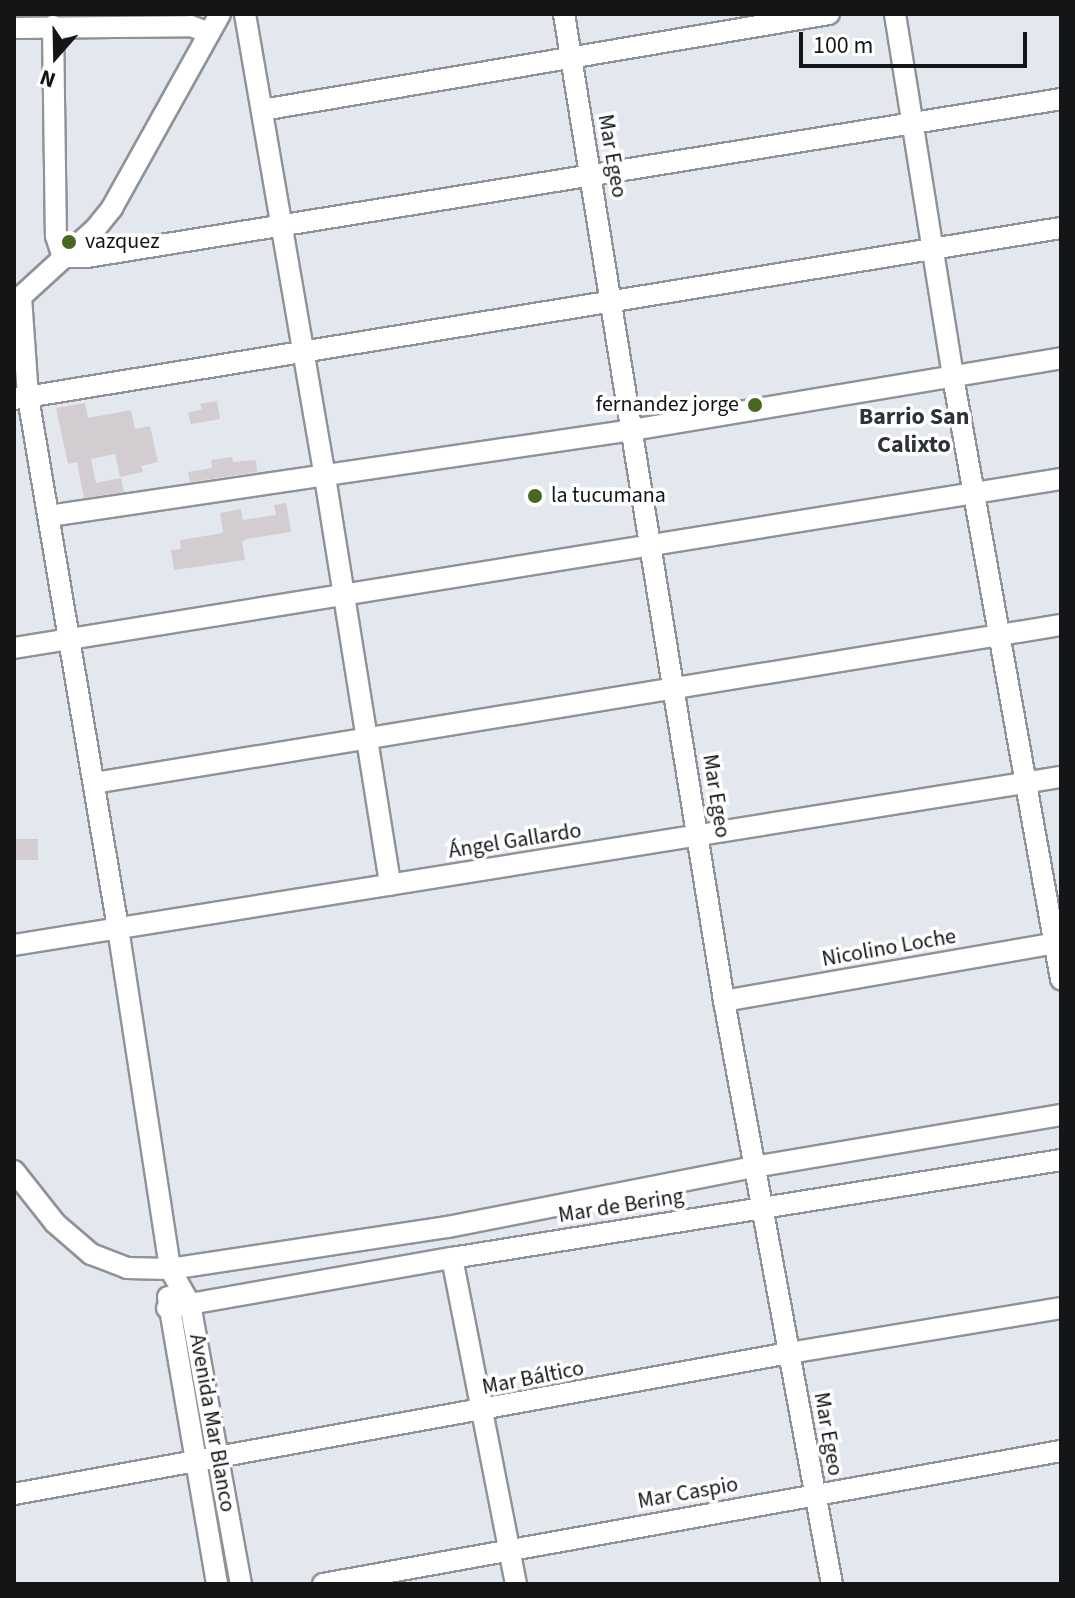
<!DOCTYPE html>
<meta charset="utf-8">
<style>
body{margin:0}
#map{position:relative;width:1075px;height:1598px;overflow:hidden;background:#e3e8ee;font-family:"Source Sans 3",sans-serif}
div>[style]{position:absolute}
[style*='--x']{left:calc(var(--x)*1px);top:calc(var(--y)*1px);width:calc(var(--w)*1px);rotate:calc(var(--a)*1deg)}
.building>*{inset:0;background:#d3cdd2;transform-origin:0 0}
.roads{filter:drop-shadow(2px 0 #8f9399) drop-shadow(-2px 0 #8f9399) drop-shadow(0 2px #8f9399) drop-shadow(0 -2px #8f9399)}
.minor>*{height:20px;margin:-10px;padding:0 10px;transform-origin:10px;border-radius:10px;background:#fff}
.dots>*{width:22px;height:22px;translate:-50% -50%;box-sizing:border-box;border:4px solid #fff;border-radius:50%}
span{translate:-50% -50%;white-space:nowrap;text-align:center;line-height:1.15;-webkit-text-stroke:7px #fff;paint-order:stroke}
.street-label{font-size:22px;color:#131517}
.poi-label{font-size:22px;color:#131517}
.left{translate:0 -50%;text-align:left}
.right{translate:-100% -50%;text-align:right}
.neighbourhood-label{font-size:24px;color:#2f3237;font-weight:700}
.frame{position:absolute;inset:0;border:16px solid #131517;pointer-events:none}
.north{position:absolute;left:16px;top:16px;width:80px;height:80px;-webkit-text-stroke:6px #fff;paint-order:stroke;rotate:200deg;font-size:22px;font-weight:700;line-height:32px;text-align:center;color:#131517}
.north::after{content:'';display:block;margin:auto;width:28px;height:36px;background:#131517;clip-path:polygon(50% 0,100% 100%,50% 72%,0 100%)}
.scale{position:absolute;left:799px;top:32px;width:228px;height:36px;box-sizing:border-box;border:4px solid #131517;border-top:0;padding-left:10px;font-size:24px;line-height:28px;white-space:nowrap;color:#131517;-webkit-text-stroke:6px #fff;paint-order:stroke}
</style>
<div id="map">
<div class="building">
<i style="clip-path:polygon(217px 401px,220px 419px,191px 424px,188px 413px,202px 409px,200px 404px)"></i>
<i style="clip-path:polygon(85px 403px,88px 418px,131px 410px,135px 429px,150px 426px,158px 462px,141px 466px,143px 472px,120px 477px,115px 454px,91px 459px,96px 483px,121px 478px,124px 492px,84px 498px,77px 462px,68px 464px,56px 408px)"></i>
<i style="clip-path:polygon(232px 457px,233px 462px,256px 460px,257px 472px,190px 482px,188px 472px,212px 468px,211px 460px)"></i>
<i style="clip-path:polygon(286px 503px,291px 532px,246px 539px,242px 542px,245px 560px,174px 570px,171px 550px,181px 549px,180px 540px,223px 533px,220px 513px,241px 509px,243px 520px,276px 515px,274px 505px)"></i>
<i style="left:38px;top:839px;width:21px;height:24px;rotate:90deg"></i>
</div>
<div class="roads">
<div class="minor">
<i style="--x:245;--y:14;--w:470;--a:80.2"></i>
<i style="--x:325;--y:477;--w:413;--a:80.9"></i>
<i style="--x:564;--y:14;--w:1000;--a:80.79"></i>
<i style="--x:724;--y:1001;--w:593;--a:79.51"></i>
<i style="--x:895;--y:14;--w:368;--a:80.9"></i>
<i style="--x:953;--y:377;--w:612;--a:79.83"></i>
<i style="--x:53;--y:26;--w:210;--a:89.2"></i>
<i style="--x:56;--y:236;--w:22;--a:72"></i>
<i style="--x:63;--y:257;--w:24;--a:0"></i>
<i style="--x:87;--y:257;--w:987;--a:-9.21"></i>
<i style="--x:14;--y:28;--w:177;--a:-0.6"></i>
<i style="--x:191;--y:26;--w:17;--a:21"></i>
<i style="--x:262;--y:110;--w:575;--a:-9.61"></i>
<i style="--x:21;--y:297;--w:100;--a:86"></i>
<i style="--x:28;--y:397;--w:539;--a:80.38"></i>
<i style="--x:118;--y:928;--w:345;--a:81.3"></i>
<i style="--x:170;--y:1269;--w:40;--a:60.3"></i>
<i style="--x:190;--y:1304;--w:285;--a:79.7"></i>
<i style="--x:14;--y:303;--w:111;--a:-42.4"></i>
<i style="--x:96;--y:228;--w:26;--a:-51"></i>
<i style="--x:112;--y:208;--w:222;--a:-60.9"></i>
<i style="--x:14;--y:399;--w:1061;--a:-9.28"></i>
<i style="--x:49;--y:516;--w:589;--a:-8.39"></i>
<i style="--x:632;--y:430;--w:435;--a:-9.5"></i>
<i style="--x:14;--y:648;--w:1061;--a:-9.17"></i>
<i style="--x:94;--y:783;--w:980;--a:-9.28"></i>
<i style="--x:14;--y:945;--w:1060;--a:-9.12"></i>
<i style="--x:724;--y:1001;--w:342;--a:-9.9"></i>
<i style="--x:14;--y:1171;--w:66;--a:51.7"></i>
<i style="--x:55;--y:1223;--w:48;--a:40.7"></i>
<i style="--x:91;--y:1254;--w:39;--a:21"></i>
<i style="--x:127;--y:1268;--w:43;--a:1.3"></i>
<i style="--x:170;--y:1269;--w:281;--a:-8.6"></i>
<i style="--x:448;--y:1227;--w:312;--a:-11.1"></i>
<i style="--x:754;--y:1167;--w:311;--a:-9.6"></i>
<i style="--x:452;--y:1258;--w:332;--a:78.9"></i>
<i style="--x:168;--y:1297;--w:291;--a:80.3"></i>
<i style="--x:167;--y:1308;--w:289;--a:-10"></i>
<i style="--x:452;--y:1258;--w:617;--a:-9.14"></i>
<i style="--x:14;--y:1494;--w:788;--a:-10.31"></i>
<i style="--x:789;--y:1353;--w:276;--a:-9.4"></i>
<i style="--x:323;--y:1584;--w:750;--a:-10.22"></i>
</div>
</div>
<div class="dots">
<i style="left:69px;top:242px;background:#48681f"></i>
<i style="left:755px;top:405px;background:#48681f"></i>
<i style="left:535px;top:496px;background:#48681f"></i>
</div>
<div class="street-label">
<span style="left:612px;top:156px;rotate:80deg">Mar Egeo</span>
<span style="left:716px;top:796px;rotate:81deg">Mar Egeo</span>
<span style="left:515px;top:841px;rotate:-9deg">Ángel Gallardo</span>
<span style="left:889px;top:948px;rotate:-10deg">Nicolino Loche</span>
<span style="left:621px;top:1206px;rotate:-9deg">Mar de Bering</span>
<span style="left:533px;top:1378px;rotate:-11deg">Mar Báltico</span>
<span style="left:212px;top:1423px;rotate:80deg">Avenida Mar Blanco</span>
<span style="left:828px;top:1434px;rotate:80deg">Mar Egeo</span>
<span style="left:688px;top:1493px;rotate:-10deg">Mar Caspio</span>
</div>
<div class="poi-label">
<span class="left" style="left:85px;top:242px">vazquez</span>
<span class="right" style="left:739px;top:405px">fernandez jorge</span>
<span class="left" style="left:551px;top:496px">la tucumana</span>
</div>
<div class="neighbourhood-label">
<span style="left:914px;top:431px">Barrio San<br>Calixto</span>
</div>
<div class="frame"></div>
<div class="north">N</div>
<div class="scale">100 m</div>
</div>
